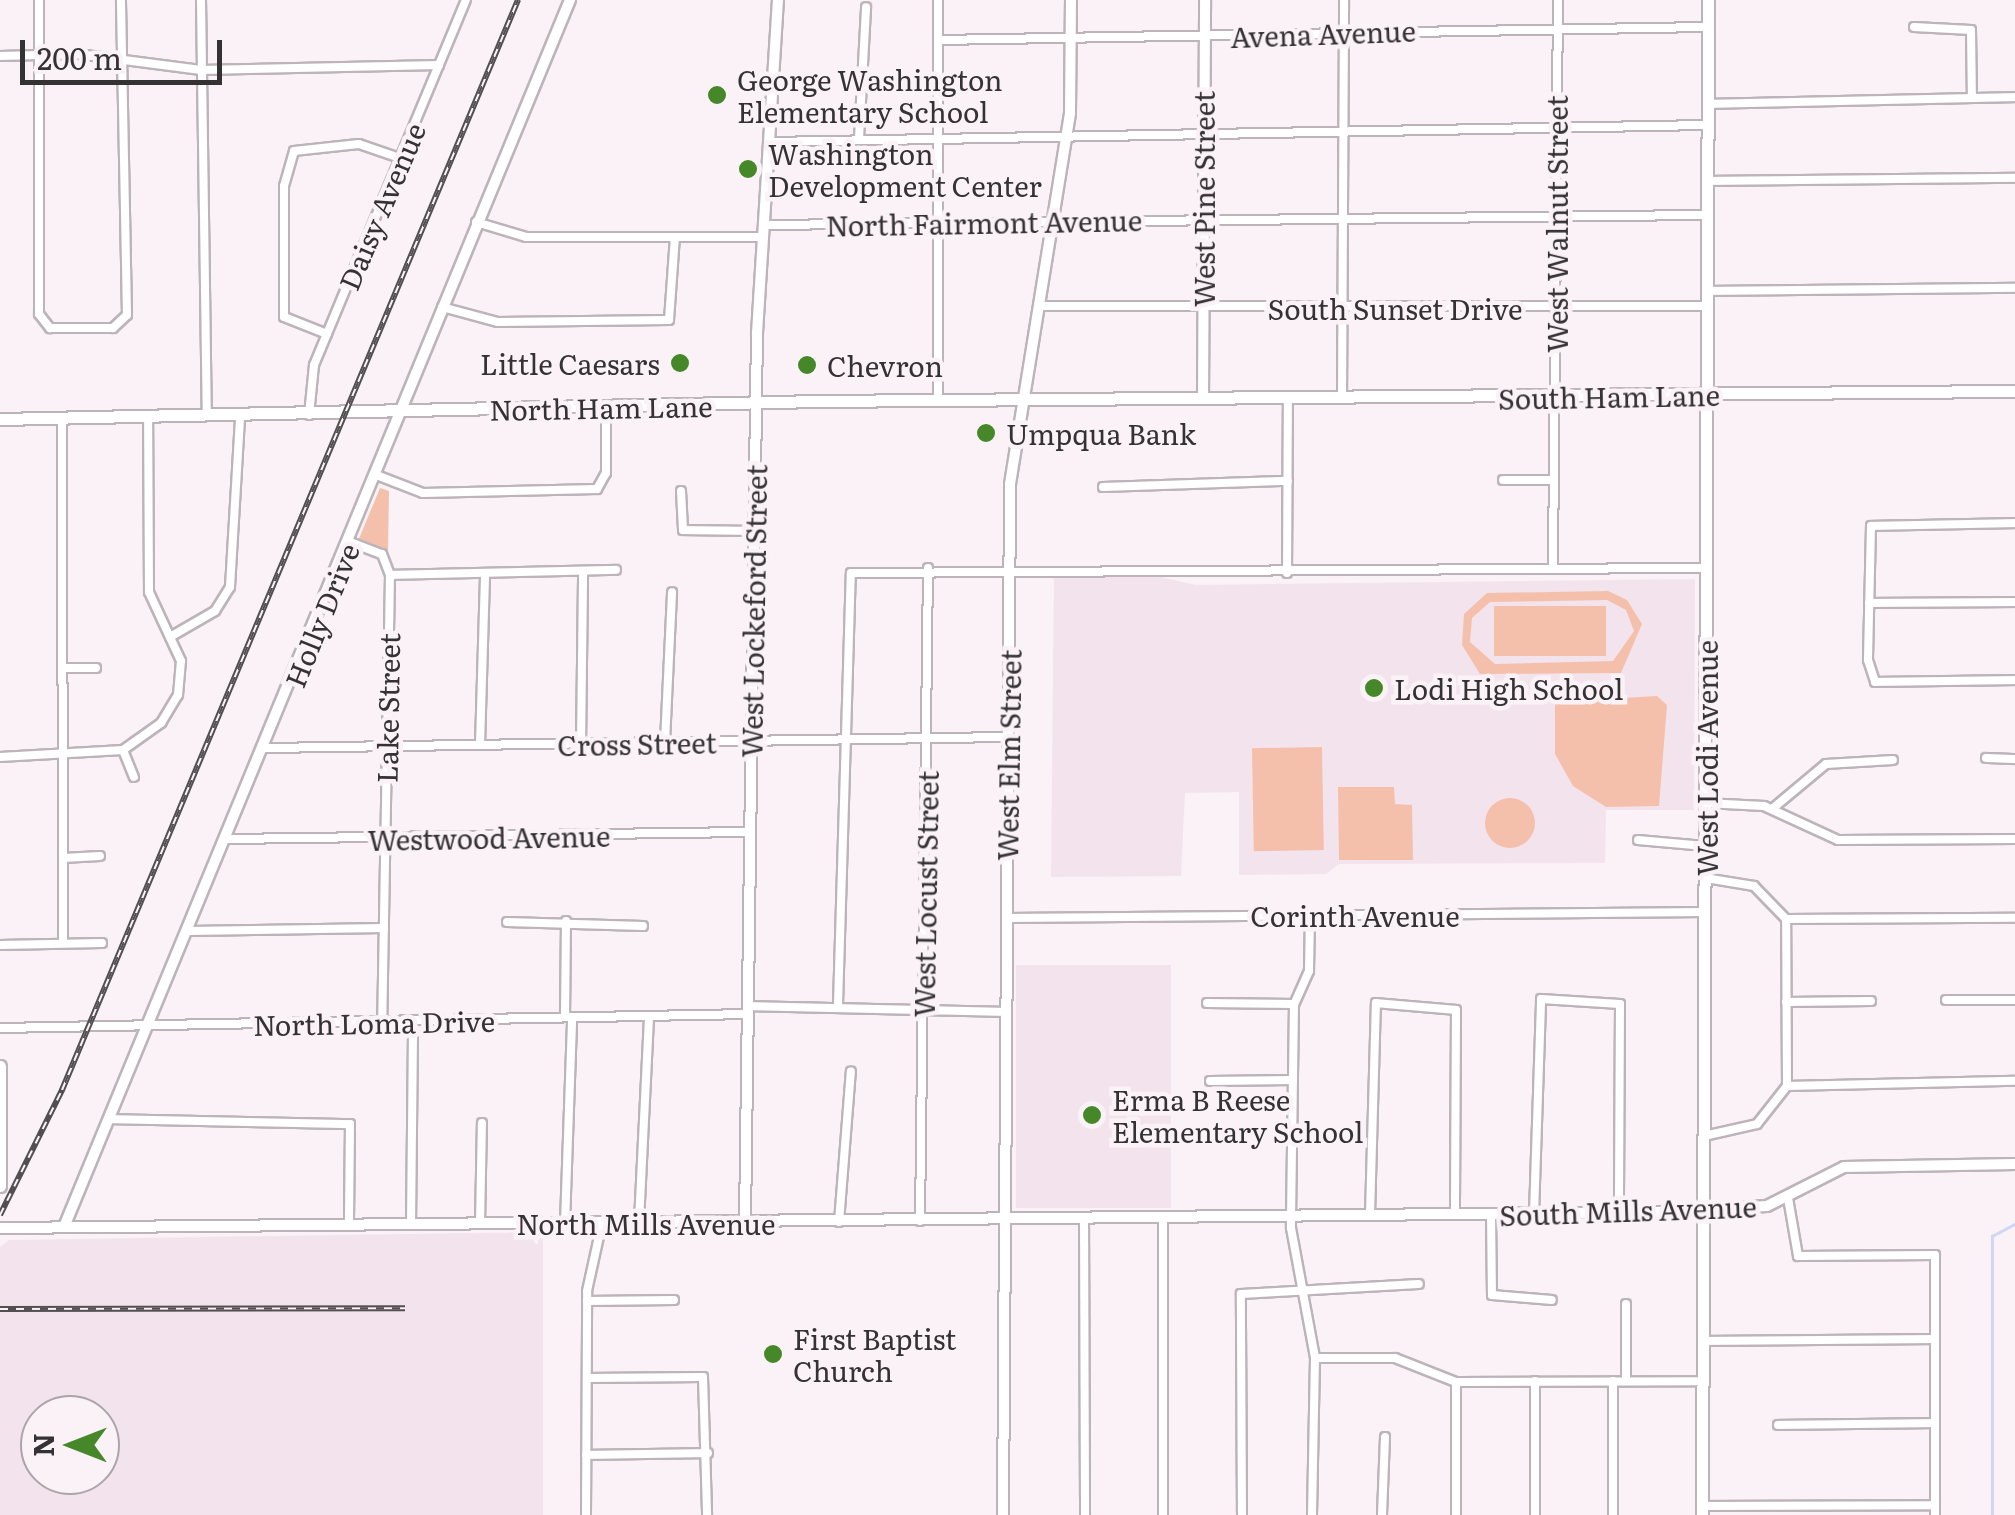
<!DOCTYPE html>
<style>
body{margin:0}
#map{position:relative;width:2015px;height:1515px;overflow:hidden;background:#faf2f7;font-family:Literata,serif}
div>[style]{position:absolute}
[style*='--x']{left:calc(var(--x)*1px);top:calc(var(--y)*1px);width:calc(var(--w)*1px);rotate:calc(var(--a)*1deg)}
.built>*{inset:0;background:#f3e3ed;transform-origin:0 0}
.green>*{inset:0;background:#f5c0ab;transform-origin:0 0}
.round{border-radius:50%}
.stream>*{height:2.5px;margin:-1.25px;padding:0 1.25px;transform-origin:1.25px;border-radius:1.25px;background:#d0d7f4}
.roads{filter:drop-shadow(2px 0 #bcb4b9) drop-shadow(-2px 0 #bcb4b9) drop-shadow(0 2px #bcb4b9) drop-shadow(0 -2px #bcb4b9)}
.minor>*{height:8px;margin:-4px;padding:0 4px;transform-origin:4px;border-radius:4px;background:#fff}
.tertiary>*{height:10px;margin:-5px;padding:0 5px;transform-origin:5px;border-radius:5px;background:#fff}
.secondary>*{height:11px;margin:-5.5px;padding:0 5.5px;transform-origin:5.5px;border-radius:5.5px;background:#fff}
.rail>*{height:6px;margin-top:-3px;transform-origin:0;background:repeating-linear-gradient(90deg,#faf2f7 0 8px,#534f51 0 16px);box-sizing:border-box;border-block:2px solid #534f51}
.dots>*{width:28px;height:28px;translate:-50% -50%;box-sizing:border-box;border:5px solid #faf2f7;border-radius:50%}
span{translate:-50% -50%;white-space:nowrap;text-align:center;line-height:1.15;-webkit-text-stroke:9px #faf2f7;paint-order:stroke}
.street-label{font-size:28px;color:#353234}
.poi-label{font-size:28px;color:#353234}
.left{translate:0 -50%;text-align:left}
.right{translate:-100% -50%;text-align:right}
.north{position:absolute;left:20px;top:1395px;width:100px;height:100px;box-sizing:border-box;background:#faf2f7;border:2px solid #aba5a9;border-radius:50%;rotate:270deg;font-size:28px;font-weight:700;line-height:40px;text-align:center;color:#353234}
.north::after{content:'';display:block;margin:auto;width:35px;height:45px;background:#468729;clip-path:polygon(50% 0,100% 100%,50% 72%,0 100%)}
.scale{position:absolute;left:20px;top:40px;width:202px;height:45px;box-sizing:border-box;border:5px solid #353234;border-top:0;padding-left:12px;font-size:30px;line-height:35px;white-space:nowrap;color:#353234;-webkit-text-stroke:8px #faf2f7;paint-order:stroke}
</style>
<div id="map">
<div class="built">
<i style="clip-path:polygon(1144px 573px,1195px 585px,1695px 579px,1694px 810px,1606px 810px,1605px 863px,1339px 864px,1326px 874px,1239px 875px,1239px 792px,1185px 793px,1181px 876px,1051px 877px,1054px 574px)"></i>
<i style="left:1171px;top:965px;width:243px;height:155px;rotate:90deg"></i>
<i style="clip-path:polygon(evenodd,543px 1232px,543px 1515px,0 1515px,0 1247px,9px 1240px,543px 1232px,40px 1415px,100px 1415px,100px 1475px,40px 1475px,40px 1415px)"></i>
</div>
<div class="green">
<i style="clip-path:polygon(380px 488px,389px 491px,388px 552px,358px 541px)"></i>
<i style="clip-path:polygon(evenodd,1608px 591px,1627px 600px,1642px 624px,1621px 673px,1480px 674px,1462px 645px,1464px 614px,1487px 593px,1608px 591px,1607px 600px,1626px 610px,1634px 631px,1613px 661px,1495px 664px,1470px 642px,1472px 618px,1490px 602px,1607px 600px)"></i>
<i style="left:1606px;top:606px;width:50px;height:112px;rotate:90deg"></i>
<i style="clip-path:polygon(1657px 696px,1667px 705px,1659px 806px,1606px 807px,1573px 786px,1555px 754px,1555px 702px)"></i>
<i style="left:1322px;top:747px;width:103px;height:70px;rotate:89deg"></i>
<i style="clip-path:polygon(1338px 787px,1394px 787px,1395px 804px,1412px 805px,1413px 860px,1339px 860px)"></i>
<i class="round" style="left:1485px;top:798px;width:50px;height:50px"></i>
</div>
<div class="stream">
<i style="--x:1992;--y:1515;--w:279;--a:-90"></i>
<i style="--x:1992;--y:1236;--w:26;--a:-28"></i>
</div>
<div class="roads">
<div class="minor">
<i style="--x:39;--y:0;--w:314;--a:90"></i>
<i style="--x:39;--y:314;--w:18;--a:52"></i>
<i style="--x:50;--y:328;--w:63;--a:0"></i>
<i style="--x:113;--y:328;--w:19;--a:-43"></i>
<i style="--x:127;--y:315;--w:315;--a:-91.1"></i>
<i style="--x:201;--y:0;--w:415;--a:89.2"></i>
<i style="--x:1914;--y:27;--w:57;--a:3"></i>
<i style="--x:1971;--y:30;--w:68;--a:89.2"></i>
<i style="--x:938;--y:40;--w:770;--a:-0.97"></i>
<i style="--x:0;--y:56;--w:78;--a:-1.5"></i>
<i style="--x:78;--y:54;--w:124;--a:7.4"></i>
<i style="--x:201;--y:70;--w:238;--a:-1.2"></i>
<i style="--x:1708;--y:104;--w:307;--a:-1.3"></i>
<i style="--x:859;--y:138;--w:131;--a:-86.9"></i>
<i style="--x:770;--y:142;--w:938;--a:-1.04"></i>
<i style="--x:1707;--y:181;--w:308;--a:-0.6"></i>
<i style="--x:476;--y:222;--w:52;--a:16.7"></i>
<i style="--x:526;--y:237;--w:237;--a:0"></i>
<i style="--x:764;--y:225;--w:943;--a:-0.61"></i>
<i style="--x:1708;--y:291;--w:307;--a:-0.6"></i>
<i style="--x:1038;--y:306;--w:669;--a:0"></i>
<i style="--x:442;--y:307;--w:58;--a:15"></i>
<i style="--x:498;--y:322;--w:171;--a:-0.7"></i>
<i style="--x:669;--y:320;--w:83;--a:-85.9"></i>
<i style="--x:327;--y:334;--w:46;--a:-158.4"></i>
<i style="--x:284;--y:317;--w:131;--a:-90"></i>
<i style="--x:284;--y:186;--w:36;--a:-74"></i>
<i style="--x:294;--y:151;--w:65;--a:-6.1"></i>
<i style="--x:359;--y:144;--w:43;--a:18.9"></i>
<i style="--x:1342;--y:399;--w:399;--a:-89.7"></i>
<i style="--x:938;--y:400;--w:400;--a:-90"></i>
<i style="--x:309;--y:415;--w:50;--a:-84.3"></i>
<i style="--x:314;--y:365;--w:395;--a:-67.4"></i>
<i style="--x:62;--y:419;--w:524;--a:89.89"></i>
<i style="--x:379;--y:476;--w:47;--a:21.1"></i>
<i style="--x:423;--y:493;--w:174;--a:-1.3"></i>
<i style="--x:597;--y:489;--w:18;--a:-61"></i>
<i style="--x:606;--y:473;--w:66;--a:-90"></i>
<i style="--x:1503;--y:480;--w:51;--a:0"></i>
<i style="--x:1103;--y:487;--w:185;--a:-1.9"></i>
<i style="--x:681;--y:491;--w:39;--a:87"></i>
<i style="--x:683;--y:530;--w:72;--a:0.8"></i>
<i style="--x:2015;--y:523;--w:144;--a:178.8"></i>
<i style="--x:1871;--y:526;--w:134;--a:91.3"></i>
<i style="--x:1868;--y:660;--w:23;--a:72"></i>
<i style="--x:1875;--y:682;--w:140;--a:-0.8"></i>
<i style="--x:350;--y:542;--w:34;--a:21"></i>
<i style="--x:382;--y:554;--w:22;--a:69"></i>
<i style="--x:390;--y:575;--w:446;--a:91"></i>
<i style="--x:1553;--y:568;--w:568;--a:-89.5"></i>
<i style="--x:1287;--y:573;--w:174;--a:-89.7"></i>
<i style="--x:390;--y:575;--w:226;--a:-1.3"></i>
<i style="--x:1869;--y:603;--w:146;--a:-0.4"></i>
<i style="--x:170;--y:637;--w:52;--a:-30"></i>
<i style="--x:215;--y:611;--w:28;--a:-58"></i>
<i style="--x:230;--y:587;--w:169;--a:-86.6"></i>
<i style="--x:63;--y:668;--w:33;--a:0"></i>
<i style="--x:665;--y:742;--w:150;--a:-87.3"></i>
<i style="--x:581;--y:744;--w:171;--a:-89.3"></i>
<i style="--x:480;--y:745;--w:172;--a:-88.3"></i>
<i style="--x:266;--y:748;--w:742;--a:-0.85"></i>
<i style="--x:123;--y:750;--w:29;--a:68"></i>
<i style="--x:0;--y:757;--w:123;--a:-3.3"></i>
<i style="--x:123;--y:750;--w:47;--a:-35.4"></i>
<i style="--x:161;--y:723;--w:33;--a:-59"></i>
<i style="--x:178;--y:695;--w:34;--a:-85"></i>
<i style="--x:181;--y:661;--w:76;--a:-114.9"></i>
<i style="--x:149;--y:592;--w:174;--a:-90.3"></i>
<i style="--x:1986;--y:758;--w:29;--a:2"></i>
<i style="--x:1705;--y:803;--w:59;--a:2.9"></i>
<i style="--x:1764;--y:806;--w:81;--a:24.7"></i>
<i style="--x:1838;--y:840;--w:177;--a:-0.3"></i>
<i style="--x:1772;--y:809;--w:70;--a:-39.8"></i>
<i style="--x:1826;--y:764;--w:67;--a:-3.4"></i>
<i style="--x:227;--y:839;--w:523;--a:-0.77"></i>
<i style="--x:1638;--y:840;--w:67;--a:5.1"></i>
<i style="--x:63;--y:858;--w:37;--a:-3"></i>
<i style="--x:1310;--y:914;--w:57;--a:91"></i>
<i style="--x:1309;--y:971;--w:36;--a:114"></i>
<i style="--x:1294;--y:1004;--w:224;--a:90.8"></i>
<i style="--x:1291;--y:1228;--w:132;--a:79.5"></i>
<i style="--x:1315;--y:1358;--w:157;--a:91.1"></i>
<i style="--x:1006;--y:918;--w:699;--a:-0.49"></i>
<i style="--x:1786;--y:919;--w:229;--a:-0.3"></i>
<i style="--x:507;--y:922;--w:136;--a:1.7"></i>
<i style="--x:189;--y:931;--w:195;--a:-0.9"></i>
<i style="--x:0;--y:945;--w:102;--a:-1.1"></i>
<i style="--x:1946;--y:1000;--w:69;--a:0"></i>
<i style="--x:1786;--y:1002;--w:85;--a:-0.7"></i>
<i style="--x:1207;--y:1003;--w:87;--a:0.7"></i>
<i style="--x:838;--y:1005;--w:432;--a:-88.3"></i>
<i style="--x:851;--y:573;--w:855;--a:-0.34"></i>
<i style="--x:748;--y:1006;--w:257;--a:1.3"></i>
<i style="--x:565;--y:1017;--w:96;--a:-89.4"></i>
<i style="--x:0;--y:1028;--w:748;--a:-1.07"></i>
<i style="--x:1210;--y:1081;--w:83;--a:-0.7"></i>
<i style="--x:1787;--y:1086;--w:228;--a:-1.3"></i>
<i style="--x:109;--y:1119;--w:241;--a:1.2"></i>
<i style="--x:350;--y:1124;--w:100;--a:90.6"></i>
<i style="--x:1704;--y:1136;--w:54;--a:-12.8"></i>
<i style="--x:1757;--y:1124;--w:48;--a:-51.7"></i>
<i style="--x:1787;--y:1086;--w:167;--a:-90.3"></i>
<i style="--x:1786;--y:919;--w:46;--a:-134.1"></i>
<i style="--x:1754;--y:886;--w:50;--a:-170.7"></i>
<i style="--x:1788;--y:1198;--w:59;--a:80.2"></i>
<i style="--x:1798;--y:1256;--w:137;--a:-0.4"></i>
<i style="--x:1935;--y:1255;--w:260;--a:90"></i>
<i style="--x:1491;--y:1214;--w:81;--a:89.3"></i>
<i style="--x:1492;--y:1295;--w:60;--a:4.8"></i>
<i style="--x:1534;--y:1214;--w:215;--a:-88.1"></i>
<i style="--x:1541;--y:999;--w:79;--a:3.6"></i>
<i style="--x:1620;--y:1004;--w:209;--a:90.3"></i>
<i style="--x:1370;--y:1215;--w:212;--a:-88.4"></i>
<i style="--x:1376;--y:1003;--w:80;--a:5"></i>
<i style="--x:1456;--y:1010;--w:204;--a:90.3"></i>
<i style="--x:1163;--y:1217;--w:298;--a:90"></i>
<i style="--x:1084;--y:1218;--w:297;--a:89.8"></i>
<i style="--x:920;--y:1221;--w:653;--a:-89.3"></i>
<i style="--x:639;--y:1222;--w:205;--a:-87.2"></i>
<i style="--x:839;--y:1222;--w:151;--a:-85.5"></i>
<i style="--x:565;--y:1223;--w:205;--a:-88"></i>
<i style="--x:411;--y:1224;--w:204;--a:-89.4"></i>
<i style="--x:480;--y:1224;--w:101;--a:-88.9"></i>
<i style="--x:587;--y:1301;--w:87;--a:-0.7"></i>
<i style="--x:1626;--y:1304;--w:76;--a:90"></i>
<i style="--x:1704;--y:1341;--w:231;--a:-0.5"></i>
<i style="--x:1315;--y:1358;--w:80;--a:0"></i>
<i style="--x:1395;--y:1358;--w:66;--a:21.5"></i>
<i style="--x:1456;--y:1382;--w:249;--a:-0.2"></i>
<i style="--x:587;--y:1378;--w:116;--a:-0.5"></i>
<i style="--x:703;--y:1377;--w:138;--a:88.3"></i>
<i style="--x:1778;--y:1425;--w:157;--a:-0.7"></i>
<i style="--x:586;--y:1455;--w:122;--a:-0.9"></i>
<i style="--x:1702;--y:1506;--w:233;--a:-0.2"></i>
<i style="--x:586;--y:1515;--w:224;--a:-89.7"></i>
<i style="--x:587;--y:1291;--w:70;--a:-77.6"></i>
<i style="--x:1242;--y:1515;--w:221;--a:-90.3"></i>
<i style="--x:1241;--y:1294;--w:178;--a:-3.2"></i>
<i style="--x:1382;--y:1515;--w:78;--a:-87.8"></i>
<i style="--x:1456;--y:1515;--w:133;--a:-90"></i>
<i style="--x:1535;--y:1515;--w:134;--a:-90"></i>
<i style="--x:1613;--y:1515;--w:134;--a:-90"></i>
</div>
<div class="tertiary">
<i style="--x:1203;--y:398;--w:398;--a:-89.7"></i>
<i style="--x:745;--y:1222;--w:889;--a:-89.23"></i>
<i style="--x:757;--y:333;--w:334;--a:-86.4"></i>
<i style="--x:64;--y:1227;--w:1327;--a:-67.59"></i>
<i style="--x:0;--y:1228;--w:1671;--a:-0.55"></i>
<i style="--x:1671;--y:1212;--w:96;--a:-3.6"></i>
<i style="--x:1767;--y:1206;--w:86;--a:-26.9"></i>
<i style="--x:1844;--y:1167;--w:171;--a:-1"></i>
<i style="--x:1003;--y:1515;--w:1031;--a:-89.61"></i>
<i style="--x:1010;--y:484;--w:376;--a:-80.8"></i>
<i style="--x:1070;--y:113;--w:113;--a:-89.5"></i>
</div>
<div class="secondary">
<i style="--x:0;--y:419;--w:818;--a:-1.26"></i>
<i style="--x:818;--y:401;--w:1197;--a:-0.48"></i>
<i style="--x:0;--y:1066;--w:120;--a:90"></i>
<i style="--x:1702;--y:1515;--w:1515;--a:-89.77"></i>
</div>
</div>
<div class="rail">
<i style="--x:0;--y:1215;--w:140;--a:-63.6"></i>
<i style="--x:62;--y:1090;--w:1182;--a:-67.3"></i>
<i style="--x:0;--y:1309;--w:405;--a:-0.1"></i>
</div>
<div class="dots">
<i style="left:717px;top:95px;background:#468729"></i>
<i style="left:748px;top:169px;background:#468729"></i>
<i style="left:680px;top:363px;background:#468729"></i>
<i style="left:807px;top:365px;background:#468729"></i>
<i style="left:986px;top:433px;background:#468729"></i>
<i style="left:1374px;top:688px;background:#468729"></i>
<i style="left:1092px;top:1115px;background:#468729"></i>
<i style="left:773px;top:1354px;background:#468729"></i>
</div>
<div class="street-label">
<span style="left:1323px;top:33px;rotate:-2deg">Avena Avenue</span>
<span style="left:1203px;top:199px;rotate:-90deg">West Pine Street</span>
<span style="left:381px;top:206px;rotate:-67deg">Daisy Avenue</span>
<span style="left:984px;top:222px;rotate:-1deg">North Fairmont Avenue</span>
<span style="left:1556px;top:224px;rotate:-90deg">West Walnut Street</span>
<span style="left:1395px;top:308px">South Sunset Drive</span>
<span style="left:1609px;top:396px;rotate:-1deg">South Ham Lane</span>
<span style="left:601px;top:407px;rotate:-1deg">North Ham Lane</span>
<span style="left:753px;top:611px;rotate:-89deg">West Lockeford Street</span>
<span style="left:321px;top:615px;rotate:-68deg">Holly Drive</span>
<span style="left:387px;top:708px;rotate:-89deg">Lake Street</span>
<span style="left:637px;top:743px;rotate:-1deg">Cross Street</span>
<span style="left:1008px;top:755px;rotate:-89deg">West Elm Street</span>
<span style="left:1706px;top:758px;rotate:-90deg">West Lodi Avenue</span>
<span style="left:489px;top:837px;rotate:-1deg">Westwood Avenue</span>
<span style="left:925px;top:894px;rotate:-89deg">West Locust Street</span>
<span style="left:1355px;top:915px">Corinth Avenue</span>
<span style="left:374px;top:1022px;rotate:-1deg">North Loma Drive</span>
<span style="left:1628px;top:1210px;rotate:-2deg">South Mills Avenue</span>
<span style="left:646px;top:1223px">North Mills Avenue</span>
</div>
<div class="poi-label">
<span class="left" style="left:737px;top:95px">George Washington<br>Elementary School</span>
<span class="left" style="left:768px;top:169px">Washington<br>Development Center</span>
<span class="right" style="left:660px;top:363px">Little Caesars</span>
<span class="left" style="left:827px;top:365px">Chevron</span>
<span class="left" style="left:1006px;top:433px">Umpqua Bank</span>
<span class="left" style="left:1394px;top:688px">Lodi High School</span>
<span class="left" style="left:1112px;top:1115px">Erma B Reese<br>Elementary School</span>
<span class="left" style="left:793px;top:1354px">First Baptist<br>Church</span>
</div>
<div class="north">N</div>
<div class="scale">200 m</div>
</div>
